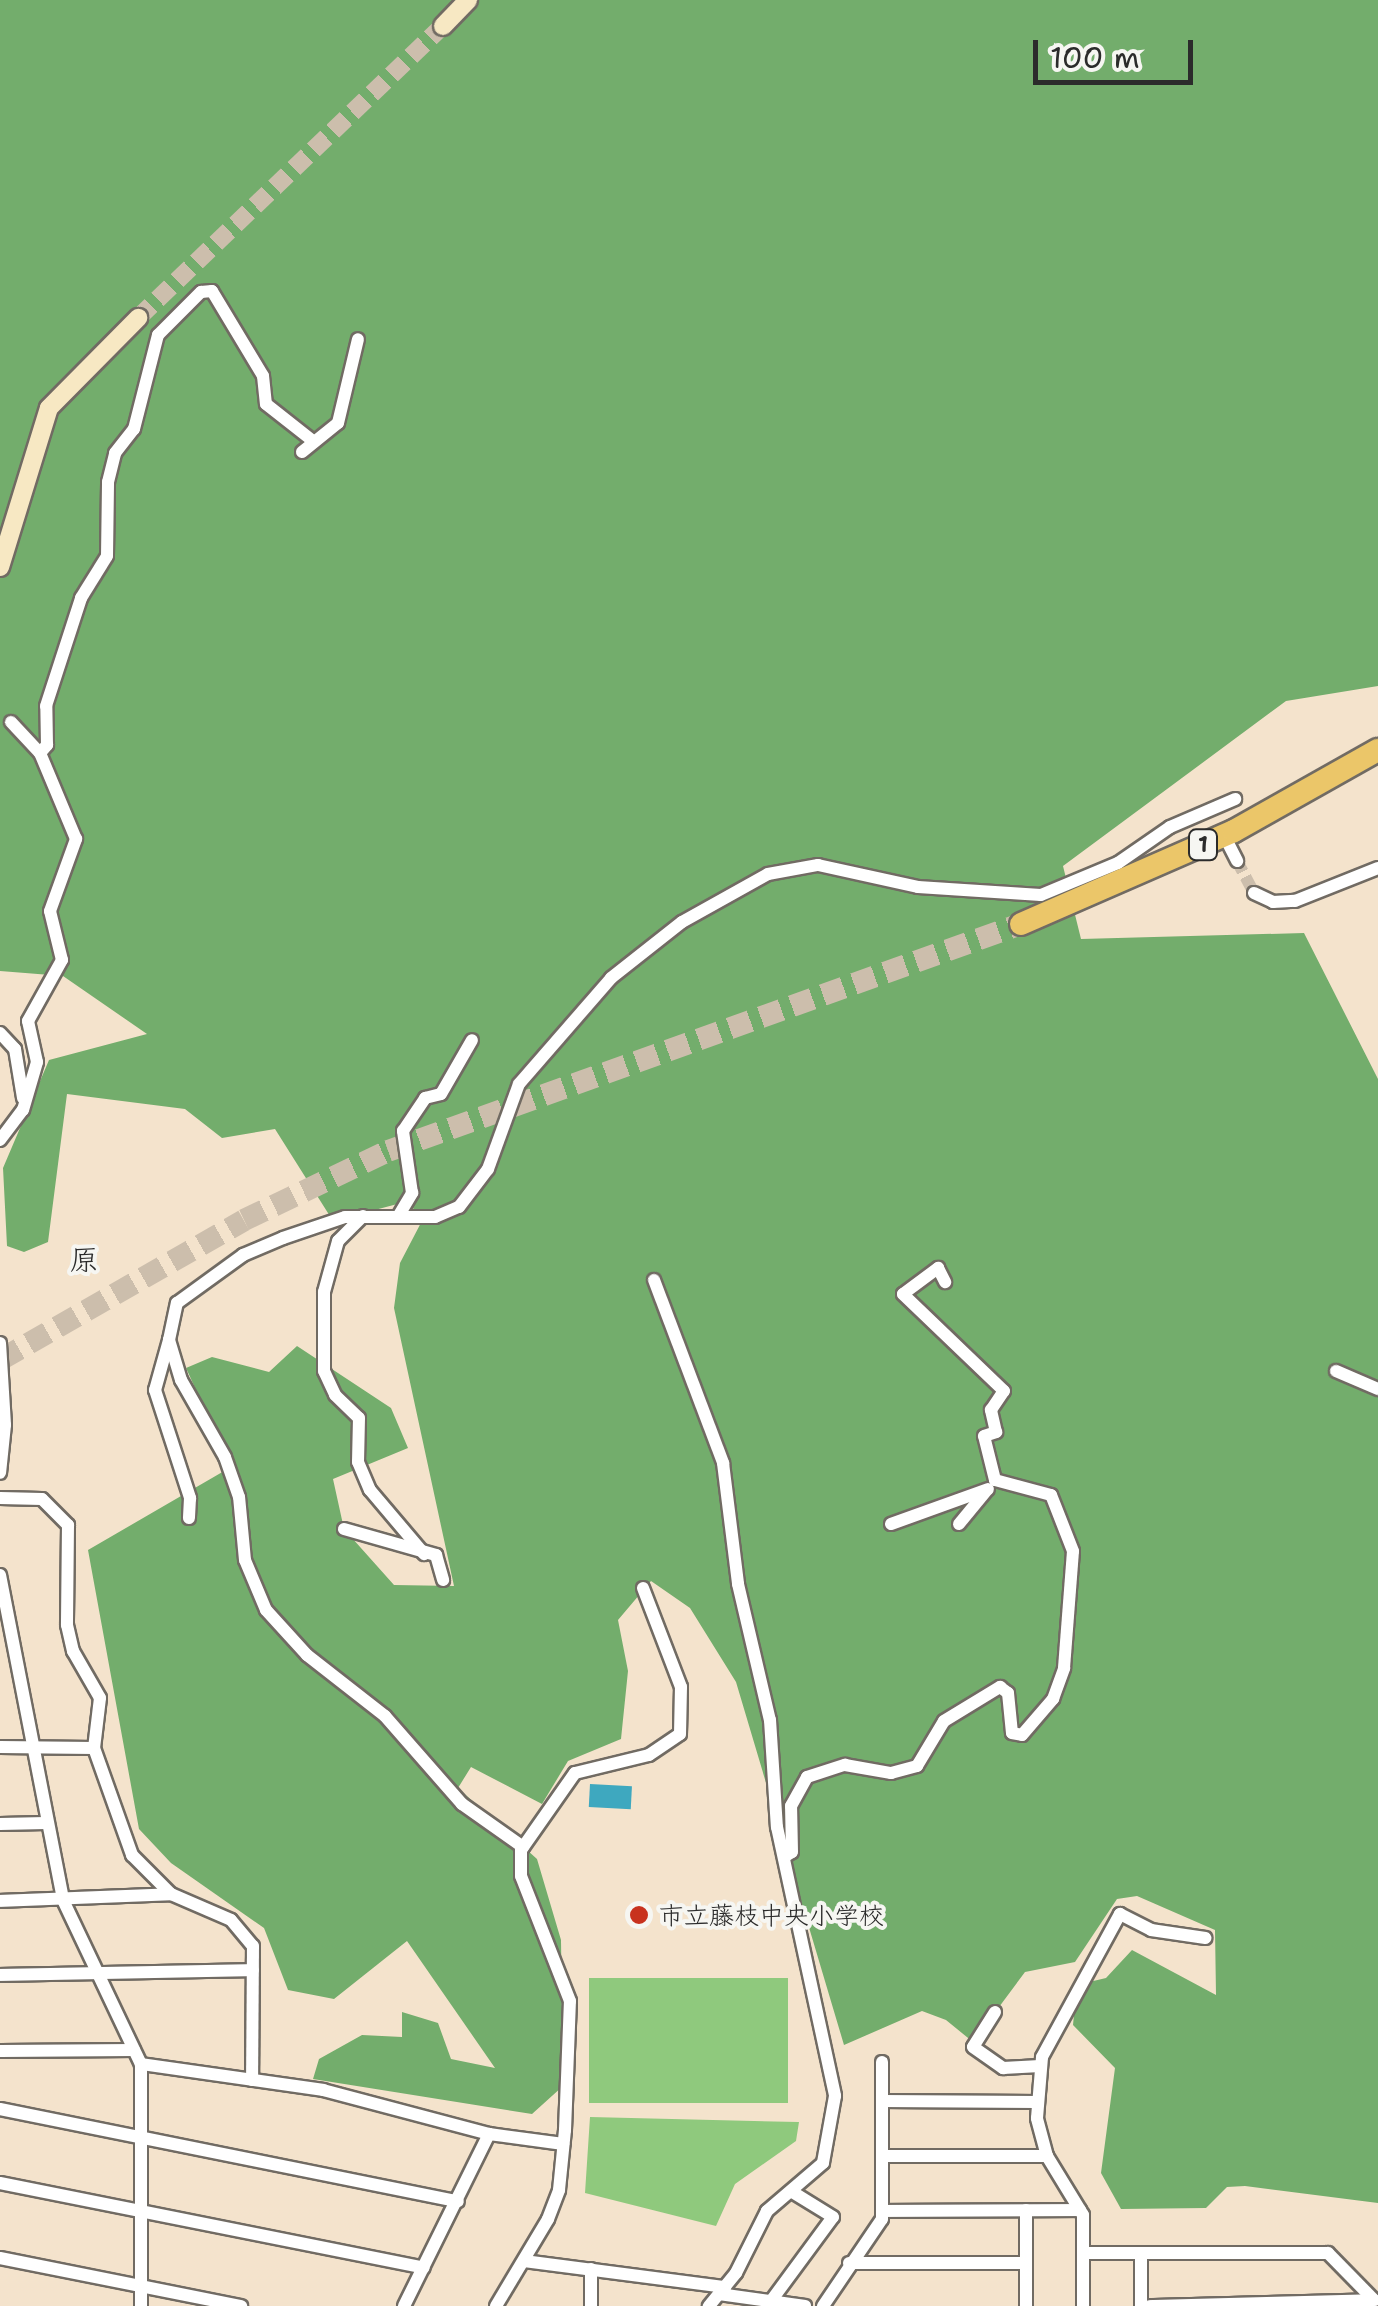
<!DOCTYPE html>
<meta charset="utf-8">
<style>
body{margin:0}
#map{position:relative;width:1378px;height:2306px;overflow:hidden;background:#f4e3cc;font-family:"Shantell Sans","Klee One",sans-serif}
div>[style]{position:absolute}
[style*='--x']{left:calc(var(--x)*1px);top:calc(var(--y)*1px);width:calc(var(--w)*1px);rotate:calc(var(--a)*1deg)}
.green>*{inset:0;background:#8fc97d;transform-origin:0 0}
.forest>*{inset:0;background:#73ad6c}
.water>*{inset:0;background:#3ea8bf;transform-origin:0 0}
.street-tunnel>*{height:12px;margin-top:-6px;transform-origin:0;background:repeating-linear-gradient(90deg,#ccbeac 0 12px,transparent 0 18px)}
.secondary-tunnel>*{height:18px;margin-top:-9px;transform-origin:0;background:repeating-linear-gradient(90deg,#ccbeac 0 18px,transparent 0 27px)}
.highway-tunnel>*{height:22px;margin-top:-11px;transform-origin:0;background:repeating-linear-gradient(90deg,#ccbeac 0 22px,transparent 0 33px)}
.roads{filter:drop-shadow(2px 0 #716b63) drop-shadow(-2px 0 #716b63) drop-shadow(0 2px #716b63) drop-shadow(0 -2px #716b63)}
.street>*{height:12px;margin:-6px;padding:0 6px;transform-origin:6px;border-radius:6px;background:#fff}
.secondary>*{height:18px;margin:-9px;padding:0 9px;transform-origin:9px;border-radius:9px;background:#f7e8c3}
.highway>*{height:22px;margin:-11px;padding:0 11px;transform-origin:11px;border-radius:11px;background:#ebc669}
.dots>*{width:28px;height:28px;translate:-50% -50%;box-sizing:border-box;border:5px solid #f6f6f2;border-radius:50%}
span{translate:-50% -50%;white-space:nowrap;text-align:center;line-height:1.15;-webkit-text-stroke:8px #f6f6f2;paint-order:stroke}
.shield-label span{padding:2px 8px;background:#f6f6f2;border:2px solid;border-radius:8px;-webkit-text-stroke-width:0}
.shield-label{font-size:22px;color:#2b2b2b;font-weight:700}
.poi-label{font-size:25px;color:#2b2b2b}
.left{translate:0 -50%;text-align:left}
.quarter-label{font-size:30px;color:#2b2b2b}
.scale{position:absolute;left:1033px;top:40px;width:160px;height:45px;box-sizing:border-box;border:5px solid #2b2b2b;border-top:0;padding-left:12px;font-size:30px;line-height:35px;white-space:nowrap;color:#2b2b2b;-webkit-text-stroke:8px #f6f6f2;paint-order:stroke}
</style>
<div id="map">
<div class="green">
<i style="left:788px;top:1978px;width:125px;height:199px;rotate:90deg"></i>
<i style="clip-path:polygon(590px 2117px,798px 2122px,799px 2122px,796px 2141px,735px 2184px,716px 2226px,585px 2193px)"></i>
</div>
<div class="forest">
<i style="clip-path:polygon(0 0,1378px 0,1378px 686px,1286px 701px,1063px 866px,1081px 939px,1304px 933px,1378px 1079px,1378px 2203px,1245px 2186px,1227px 2187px,1206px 2208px,1121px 2209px,1101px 2173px,1115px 2068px,1073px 2025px,1075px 2004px,1085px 1983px,1106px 1978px,1132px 1950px,1216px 1995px,1215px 1930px,1137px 1896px,1117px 1899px,1075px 1962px,1025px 1972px,973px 2042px,946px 2020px,922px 2011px,844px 2045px,736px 1682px,690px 1608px,651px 1581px,618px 1620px,628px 1671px,621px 1739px,568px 1761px,542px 1804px,471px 1767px,458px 1788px,537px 1859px,561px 1940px,563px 2086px,532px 2114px,313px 2079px,319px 2059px,362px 2035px,402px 2037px,402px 2012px,438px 2023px,451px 2059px,495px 2068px,407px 1941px,334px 1999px,288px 1990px,264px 1928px,171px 1863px,139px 1829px,88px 1550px,231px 1467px,186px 1368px,212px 1357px,269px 1372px,297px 1346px,391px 1408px,408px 1448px,333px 1479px,344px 1529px,394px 1585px,454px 1586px,394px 1308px,400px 1263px,424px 1217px,405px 1202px,333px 1221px,275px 1129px,222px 1138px,185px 1109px,67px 1094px,48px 1242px,24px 1252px,7px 1246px,3px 1168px,49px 1060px,147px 1034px,63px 976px,0 971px)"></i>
</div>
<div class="water">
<i style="left:590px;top:1784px;width:42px;height:23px;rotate:3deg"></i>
</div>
<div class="street-tunnel">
<i style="--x:1237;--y:861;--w:36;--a:62"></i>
</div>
<div class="secondary-tunnel">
<i style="--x:138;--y:318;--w:422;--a:-43.8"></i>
</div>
<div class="highway-tunnel">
<i style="--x:0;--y:1360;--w:281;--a:-29.8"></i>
<i style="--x:244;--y:1220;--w:160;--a:-25.6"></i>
<i style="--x:388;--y:1151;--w:672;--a:-19.73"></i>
</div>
<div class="roads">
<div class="street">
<i style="--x:302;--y:452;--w:46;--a:-38.9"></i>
<i style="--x:338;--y:423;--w:86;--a:-76.6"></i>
<i style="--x:11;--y:722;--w:42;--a:46.9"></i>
<i style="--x:1229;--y:845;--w:18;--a:63"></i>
<i style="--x:1254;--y:893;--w:21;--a:25"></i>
<i style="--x:1273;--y:902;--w:22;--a:-3"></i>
<i style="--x:1295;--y:901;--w:89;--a:-21.7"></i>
<i style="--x:0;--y:1033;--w:22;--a:47"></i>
<i style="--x:15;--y:1049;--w:50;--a:80.7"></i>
<i style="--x:0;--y:1140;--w:38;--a:-53"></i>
<i style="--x:23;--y:1110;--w:50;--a:-73.7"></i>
<i style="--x:37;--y:1062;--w:42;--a:-102.4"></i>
<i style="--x:28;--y:1021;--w:70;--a:-60.9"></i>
<i style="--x:62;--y:960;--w:50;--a:-103.8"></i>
<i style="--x:50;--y:911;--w:77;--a:-70.1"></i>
<i style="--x:76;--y:839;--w:93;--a:-112.7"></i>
<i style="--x:40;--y:753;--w:11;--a:-49"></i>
<i style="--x:47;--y:745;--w:39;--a:-91"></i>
<i style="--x:46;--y:706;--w:114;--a:-72"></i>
<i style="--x:81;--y:598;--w:49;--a:-58.2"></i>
<i style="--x:107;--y:556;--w:74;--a:-89.2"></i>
<i style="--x:108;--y:482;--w:30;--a:-76"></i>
<i style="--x:115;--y:453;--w:31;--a:-52"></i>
<i style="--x:134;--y:429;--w:97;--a:-75.7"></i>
<i style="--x:158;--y:335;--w:61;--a:-45"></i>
<i style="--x:201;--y:292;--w:11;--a:-5"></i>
<i style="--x:212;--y:291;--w:99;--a:59"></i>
<i style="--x:263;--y:376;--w:28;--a:84"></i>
<i style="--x:266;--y:404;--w:60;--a:38.2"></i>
<i style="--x:399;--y:1215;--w:26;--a:-59"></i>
<i style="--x:412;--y:1193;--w:63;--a:-98.3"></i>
<i style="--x:403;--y:1131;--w:40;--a:-56"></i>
<i style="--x:425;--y:1098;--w:16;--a:-14"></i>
<i style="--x:441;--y:1094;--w:62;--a:-60.1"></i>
<i style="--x:363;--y:1216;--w:35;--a:135"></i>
<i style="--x:338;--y:1241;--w:53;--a:105.4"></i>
<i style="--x:324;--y:1292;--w:79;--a:90"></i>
<i style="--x:324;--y:1371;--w:26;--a:65"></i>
<i style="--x:335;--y:1395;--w:33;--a:44"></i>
<i style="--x:359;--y:1418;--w:44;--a:91.3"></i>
<i style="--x:358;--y:1462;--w:30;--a:67"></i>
<i style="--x:370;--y:1490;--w:84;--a:49.8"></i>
<i style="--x:654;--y:1280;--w:196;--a:69.3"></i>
<i style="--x:723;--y:1463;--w:122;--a:82.9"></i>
<i style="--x:738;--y:1584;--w:140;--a:76.8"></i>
<i style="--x:770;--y:1720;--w:107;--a:86.3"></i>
<i style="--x:777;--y:1827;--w:275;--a:77.8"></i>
<i style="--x:835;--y:2096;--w:68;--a:100.2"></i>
<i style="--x:823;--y:2163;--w:74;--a:139.4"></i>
<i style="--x:767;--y:2211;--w:69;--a:116.6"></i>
<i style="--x:736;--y:2273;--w:43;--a:129.3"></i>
<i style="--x:169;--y:1340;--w:52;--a:105.6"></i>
<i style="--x:155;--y:1390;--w:114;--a:72"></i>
<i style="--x:190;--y:1498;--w:20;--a:93"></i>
<i style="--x:0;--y:1343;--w:82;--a:86.5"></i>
<i style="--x:5;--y:1425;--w:48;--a:95.9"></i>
<i style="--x:1336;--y:1371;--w:46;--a:23.2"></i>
<i style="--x:0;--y:1498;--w:42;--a:1.4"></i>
<i style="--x:42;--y:1499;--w:37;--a:45"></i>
<i style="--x:68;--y:1525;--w:100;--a:90.6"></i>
<i style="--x:67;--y:1625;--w:27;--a:77"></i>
<i style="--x:73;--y:1651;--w:54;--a:60.1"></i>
<i style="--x:100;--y:1698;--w:50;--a:96.8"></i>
<i style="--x:94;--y:1748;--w:114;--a:70.4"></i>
<i style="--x:132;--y:1855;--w:55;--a:45"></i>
<i style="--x:171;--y:1894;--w:65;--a:23.4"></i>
<i style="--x:231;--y:1920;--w:34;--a:50"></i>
<i style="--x:253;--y:1946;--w:134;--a:90.4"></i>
<i style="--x:891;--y:1524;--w:103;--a:-19.8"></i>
<i style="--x:959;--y:1524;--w:44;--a:-50.5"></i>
<i style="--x:344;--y:1529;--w:96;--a:15.8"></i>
<i style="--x:436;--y:1555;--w:26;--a:74"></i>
<i style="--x:0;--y:1575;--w:331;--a:79"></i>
<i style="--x:63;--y:1900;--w:182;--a:64.6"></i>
<i style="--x:141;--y:2064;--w:242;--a:90"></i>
<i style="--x:0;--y:1747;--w:94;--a:0.6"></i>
<i style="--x:0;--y:1824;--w:46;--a:-1.2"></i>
<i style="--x:523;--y:1847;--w:75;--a:-144.8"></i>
<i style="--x:462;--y:1804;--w:117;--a:-131.2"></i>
<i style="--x:385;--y:1716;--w:99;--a:-142"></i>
<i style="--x:307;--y:1655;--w:61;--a:-132.3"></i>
<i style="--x:266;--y:1610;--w:54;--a:-112.8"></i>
<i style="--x:245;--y:1560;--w:63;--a:-95.4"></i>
<i style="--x:239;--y:1497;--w:42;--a:-109.3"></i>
<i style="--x:225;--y:1457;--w:89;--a:-119.7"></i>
<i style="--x:181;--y:1380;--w:42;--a:-106.7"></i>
<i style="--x:169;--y:1340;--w:38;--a:-78"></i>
<i style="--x:177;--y:1303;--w:82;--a:-36"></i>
<i style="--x:243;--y:1255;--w:43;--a:-23"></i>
<i style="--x:283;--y:1238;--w:65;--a:-18.7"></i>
<i style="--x:345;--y:1217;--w:90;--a:0"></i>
<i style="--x:435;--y:1217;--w:26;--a:-23"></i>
<i style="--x:459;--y:1207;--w:48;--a:-52.7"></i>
<i style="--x:488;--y:1169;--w:90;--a:-70"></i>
<i style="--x:519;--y:1084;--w:140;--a:-49"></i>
<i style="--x:611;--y:978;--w:90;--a:-38.3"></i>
<i style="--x:682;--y:922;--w:98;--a:-29.2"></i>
<i style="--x:768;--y:874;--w:51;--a:-10.2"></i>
<i style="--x:818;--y:865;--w:102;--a:12.4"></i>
<i style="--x:918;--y:887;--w:123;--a:3.7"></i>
<i style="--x:1041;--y:895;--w:83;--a:-22.6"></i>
<i style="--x:1118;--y:863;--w:63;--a:-34.7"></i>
<i style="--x:1170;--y:827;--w:71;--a:-23.3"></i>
<i style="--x:784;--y:1857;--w:9;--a:-32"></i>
<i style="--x:792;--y:1852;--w:46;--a:-91.2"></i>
<i style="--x:791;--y:1806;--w:33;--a:-61"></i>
<i style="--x:807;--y:1777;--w:40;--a:-18"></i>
<i style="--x:845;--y:1765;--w:47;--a:9.9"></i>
<i style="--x:891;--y:1773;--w:27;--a:-15"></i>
<i style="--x:917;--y:1766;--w:52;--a:-59"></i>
<i style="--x:944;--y:1721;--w:66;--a:-31.3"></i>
<i style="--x:1000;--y:1687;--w:10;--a:37"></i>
<i style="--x:1008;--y:1693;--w:40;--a:84.3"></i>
<i style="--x:1012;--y:1733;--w:10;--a:11"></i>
<i style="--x:1022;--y:1735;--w:48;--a:-49.3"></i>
<i style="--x:1053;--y:1699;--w:33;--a:-70"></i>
<i style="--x:1064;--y:1668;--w:117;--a:-85.6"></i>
<i style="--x:1073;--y:1551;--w:60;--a:-111.4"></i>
<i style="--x:1051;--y:1495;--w:58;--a:-165"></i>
<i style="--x:995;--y:1480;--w:45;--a:-104"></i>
<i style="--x:984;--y:1436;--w:13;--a:-18"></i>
<i style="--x:996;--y:1432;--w:23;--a:-103"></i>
<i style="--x:991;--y:1410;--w:23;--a:-56"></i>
<i style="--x:1004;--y:1391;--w:140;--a:-136.2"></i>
<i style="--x:903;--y:1294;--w:44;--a:-36.6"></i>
<i style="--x:938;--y:1268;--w:16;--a:63"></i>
<i style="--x:0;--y:1901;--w:171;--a:-2.3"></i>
<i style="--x:0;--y:1975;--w:253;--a:-1.1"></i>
<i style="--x:995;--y:2012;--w:41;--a:122.2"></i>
<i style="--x:973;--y:2047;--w:37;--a:35"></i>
<i style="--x:1003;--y:2068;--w:37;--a:-3"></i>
<i style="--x:0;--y:2051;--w:134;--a:-0.4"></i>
<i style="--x:141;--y:2064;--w:184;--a:8.1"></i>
<i style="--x:323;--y:2090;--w:172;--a:14.8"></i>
<i style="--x:489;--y:2134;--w:75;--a:7.7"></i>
<i style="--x:882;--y:2101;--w:155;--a:0.4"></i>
<i style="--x:0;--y:2109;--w:467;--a:11.4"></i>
<i style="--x:882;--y:2156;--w:165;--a:0"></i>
<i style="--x:0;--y:2183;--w:432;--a:11.3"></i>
<i style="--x:882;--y:2211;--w:198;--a:-0.3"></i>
<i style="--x:1083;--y:2253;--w:245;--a:0"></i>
<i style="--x:1328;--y:2253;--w:66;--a:45.6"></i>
<i style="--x:1141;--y:2254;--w:52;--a:90"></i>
<i style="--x:0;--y:2258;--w:246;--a:11.3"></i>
<i style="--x:524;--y:2261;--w:203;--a:7.4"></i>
<i style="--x:849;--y:2263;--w:177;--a:0"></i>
<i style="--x:719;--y:2294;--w:87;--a:7.9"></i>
<i style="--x:771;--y:2301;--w:104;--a:-53.6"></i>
<i style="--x:833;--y:2217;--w:46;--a:-148.4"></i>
<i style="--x:404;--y:2306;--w:192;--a:-63.7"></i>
<i style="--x:496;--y:2306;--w:101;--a:-59.1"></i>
<i style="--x:548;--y:2219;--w:31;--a:-69"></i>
<i style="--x:559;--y:2190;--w:60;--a:-84.3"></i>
<i style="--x:565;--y:2130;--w:129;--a:-87.8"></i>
<i style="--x:570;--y:2001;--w:134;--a:-111.4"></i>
<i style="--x:521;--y:1876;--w:26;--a:-90"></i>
<i style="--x:521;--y:1850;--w:94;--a:-55"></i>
<i style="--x:575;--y:1773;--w:76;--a:-13.7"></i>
<i style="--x:649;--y:1755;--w:37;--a:-34"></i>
<i style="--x:680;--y:1734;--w:47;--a:-88.8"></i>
<i style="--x:681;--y:1687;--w:106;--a:-111"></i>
<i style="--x:591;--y:2306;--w:37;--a:-90"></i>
<i style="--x:823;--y:2306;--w:105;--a:-55.9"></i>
<i style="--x:882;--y:2219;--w:157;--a:-90"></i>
<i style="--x:1026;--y:2306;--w:96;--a:-90"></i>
<i style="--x:1083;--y:2306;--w:91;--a:-90"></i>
<i style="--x:1083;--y:2215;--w:69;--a:-121.4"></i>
<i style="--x:1047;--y:2156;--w:39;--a:-105"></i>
<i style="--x:1037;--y:2118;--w:61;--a:-85.3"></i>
<i style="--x:1042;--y:2057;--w:163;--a:-61.4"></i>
<i style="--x:1120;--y:1914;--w:35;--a:27"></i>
<i style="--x:1151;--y:1930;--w:55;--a:8.4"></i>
<i style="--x:1150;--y:2306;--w:224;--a:-1.5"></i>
</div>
<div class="secondary">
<i style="--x:443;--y:26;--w:36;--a:-46"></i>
<i style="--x:0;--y:567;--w:166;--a:-72.9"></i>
<i style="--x:49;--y:408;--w:127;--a:-45.3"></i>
</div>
<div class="highway">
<i style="--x:1021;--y:924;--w:232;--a:-23.6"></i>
<i style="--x:1234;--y:831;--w:165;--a:-29.4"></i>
</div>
</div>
<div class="dots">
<i style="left:639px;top:1915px;background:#c8321e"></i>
</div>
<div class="shield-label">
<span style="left:1203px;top:845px">1</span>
</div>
<div class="poi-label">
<span class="left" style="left:659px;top:1915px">市立藤枝中央小学校</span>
</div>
<div class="quarter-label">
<span style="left:84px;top:1260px">原</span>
</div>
<div class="scale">100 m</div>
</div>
